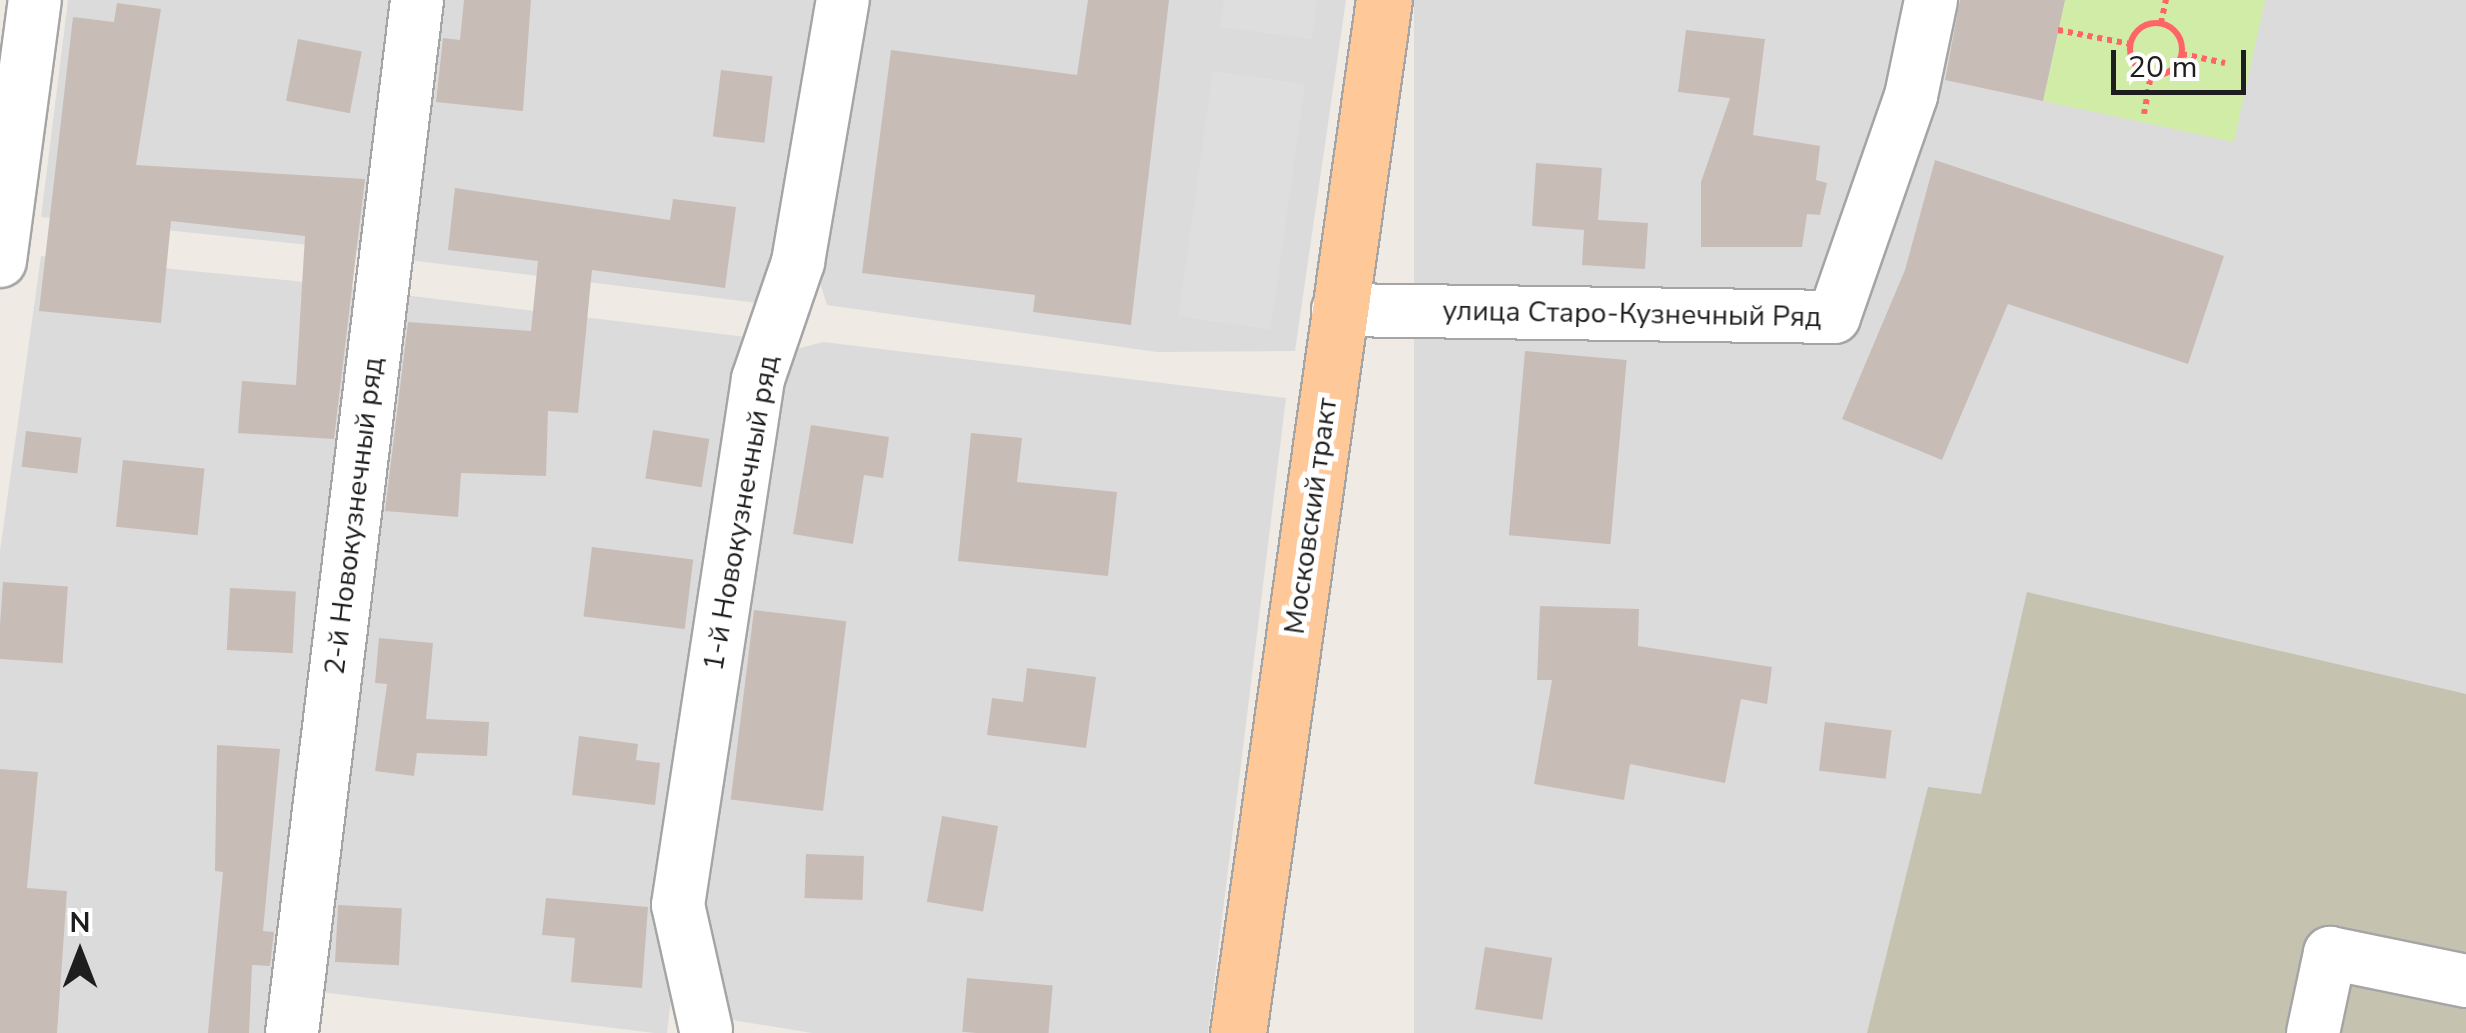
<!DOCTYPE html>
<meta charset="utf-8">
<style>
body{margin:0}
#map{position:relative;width:2466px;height:1033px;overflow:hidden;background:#f0eae4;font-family:"Nunito Sans",sans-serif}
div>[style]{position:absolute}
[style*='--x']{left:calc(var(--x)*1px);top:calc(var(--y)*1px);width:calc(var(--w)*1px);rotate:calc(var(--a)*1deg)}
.residential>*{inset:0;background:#dcdbdb;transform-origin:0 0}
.construction>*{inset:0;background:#c5c2af}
.grass>*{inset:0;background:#d1eca7}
.parking>*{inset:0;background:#dedede;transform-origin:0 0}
.building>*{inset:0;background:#c8bcb7;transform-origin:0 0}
.path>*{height:6px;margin-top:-3px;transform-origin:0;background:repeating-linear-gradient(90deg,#ff6567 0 5px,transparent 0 10px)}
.path>.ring{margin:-3px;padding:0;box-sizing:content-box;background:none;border:6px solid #ff6567;border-radius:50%}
.roads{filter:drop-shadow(2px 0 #a5a5a5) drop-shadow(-2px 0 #a5a5a5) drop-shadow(0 2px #a5a5a5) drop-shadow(0 -2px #a5a5a5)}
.minor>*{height:52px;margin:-26px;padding:0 26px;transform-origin:26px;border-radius:26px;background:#fff}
.major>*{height:55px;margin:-27.5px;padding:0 27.5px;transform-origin:27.5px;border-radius:27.5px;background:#ffc899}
span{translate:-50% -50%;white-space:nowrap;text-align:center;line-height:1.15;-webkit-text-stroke:10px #fff;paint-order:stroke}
.street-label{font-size:28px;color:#1e1e1e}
.north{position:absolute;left:30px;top:903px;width:100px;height:100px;-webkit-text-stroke:8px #fff;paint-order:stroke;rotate:0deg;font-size:28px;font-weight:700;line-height:40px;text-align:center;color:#1e1e1e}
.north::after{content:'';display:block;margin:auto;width:35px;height:45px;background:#1e1e1e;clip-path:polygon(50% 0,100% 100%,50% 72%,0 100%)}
.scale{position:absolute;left:2111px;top:50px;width:135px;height:45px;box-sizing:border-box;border:5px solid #1e1e1e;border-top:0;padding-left:12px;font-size:30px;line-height:35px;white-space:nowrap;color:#1e1e1e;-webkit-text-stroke:8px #fff;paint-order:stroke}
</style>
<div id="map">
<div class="residential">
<i style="clip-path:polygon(68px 0,400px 0,367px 251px,41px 217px)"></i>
<i style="clip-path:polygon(432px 0,822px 0,767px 304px,400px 259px)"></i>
<i style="clip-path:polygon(863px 0,1346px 0,1295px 351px,1157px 352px,827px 305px,818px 277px)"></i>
<i style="left:1414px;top:0;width:1052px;height:1043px"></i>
<i style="clip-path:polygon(41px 256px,366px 288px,275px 1033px,0 1033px,0 551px)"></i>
<i style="left:396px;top:294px;width:359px;height:702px;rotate:7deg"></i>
<i style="clip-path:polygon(823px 342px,1286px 398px,1208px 1033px,812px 1033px,720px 1018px,690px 903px,789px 351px)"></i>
</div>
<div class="construction">
<i style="clip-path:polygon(2027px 592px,2466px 694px,2466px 1033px,1867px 1033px,1928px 787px,1981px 794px)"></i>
</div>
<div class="grass">
<i style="clip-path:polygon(2065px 0,2265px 0,2234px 142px,2043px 101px)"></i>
</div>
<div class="parking">
<i style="clip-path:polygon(1224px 0,1317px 0,1312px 39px,1220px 27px)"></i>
<i style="left:1213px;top:71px;width:93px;height:248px;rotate:8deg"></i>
</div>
<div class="building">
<i style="clip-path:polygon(464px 0,531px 0,523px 111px,436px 102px,443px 38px,460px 40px)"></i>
<i style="clip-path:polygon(1088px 0,1169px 0,1131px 325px,1033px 312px,1035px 295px,862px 273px,891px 50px,1077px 75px)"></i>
<i style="clip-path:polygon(1960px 0,2065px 0,2043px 101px,1945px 80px)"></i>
<i style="clip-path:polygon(117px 3px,161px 9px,136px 165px,365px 179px,334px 439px,238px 433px,242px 381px,296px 385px,305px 236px,171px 221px,161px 323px,39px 311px,73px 17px,114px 22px)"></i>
<i style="clip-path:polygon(1686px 30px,1765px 39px,1753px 135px,1820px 146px,1816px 180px,1827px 183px,1820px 215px,1807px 214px,1802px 247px,1701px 247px,1701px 182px,1730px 98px,1678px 92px)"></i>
<i style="left:298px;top:39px;width:65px;height:63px;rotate:11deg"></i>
<i style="left:721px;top:70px;width:52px;height:67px;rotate:7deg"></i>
<i style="clip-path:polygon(1935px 160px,2224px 256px,2188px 364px,2008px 304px,1942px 460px,1842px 419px,1905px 270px)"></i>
<i style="clip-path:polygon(1536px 163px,1602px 168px,1598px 220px,1648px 223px,1645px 269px,1582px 265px,1584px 230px,1532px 226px)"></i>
<i style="clip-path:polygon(455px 188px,670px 220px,673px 199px,736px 207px,725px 288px,592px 270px,578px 413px,548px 411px,546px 476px,461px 473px,458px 517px,385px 511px,408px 322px,531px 331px,538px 261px,448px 250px)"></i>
<i style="left:1525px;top:351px;width:102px;height:185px;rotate:5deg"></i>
<i style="clip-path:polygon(811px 425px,889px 437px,883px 478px,864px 475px,853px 544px,793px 534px)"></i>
<i style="left:653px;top:430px;width:57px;height:49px;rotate:9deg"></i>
<i style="left:26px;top:431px;width:56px;height:36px;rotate:7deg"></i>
<i style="clip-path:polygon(971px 433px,1022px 438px,1017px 482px,1117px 492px,1108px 576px,958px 561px)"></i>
<i style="left:123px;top:460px;width:82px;height:67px;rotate:6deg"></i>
<i style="left:592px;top:547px;width:102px;height:70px;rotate:7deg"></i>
<i style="left:3px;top:582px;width:65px;height:77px;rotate:4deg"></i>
<i style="left:230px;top:588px;width:66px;height:62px;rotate:3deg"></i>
<i style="clip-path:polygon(1540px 606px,1639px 609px,1638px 646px,1772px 667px,1767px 704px,1741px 699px,1725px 783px,1630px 764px,1624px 800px,1534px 784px,1552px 680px,1537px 680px)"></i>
<i style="left:754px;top:610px;width:93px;height:191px;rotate:7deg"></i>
<i style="clip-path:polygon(379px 638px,433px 643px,426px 719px,489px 722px,487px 756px,417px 753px,414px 776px,375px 771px,387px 684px,375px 683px)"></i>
<i style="clip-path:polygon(1027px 668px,1096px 677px,1086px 748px,987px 735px,992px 698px,1023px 702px)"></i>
<i style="left:1825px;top:722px;width:67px;height:49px;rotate:7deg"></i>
<i style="clip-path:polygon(579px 736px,638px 744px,636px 760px,660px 763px,655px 805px,572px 795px)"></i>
<i style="clip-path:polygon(217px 745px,280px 749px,263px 931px,274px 932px,270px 966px,252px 965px,249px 1033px,208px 1033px,223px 872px,215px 871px)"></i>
<i style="clip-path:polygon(0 769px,38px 772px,27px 888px,67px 891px,57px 1033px,0 1033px)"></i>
<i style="left:942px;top:816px;width:57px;height:87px;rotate:10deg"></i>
<i style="left:806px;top:854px;width:58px;height:44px;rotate:2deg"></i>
<i style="clip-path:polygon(546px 898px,648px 907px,642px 988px,571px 982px,575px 938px,542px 935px)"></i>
<i style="left:338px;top:905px;width:64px;height:57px;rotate:3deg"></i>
<i style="left:1485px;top:947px;width:68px;height:63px;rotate:9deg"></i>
<i style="left:967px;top:978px;width:86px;height:54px;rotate:5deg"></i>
</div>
<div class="path">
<i class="ring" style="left:2130px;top:23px;width:46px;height:46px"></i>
<i style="--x:2161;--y:23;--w:24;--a:-78"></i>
<i style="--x:2058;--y:30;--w:73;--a:11"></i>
<i style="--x:2182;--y:54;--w:44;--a:11.8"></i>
<i style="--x:2144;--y:114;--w:40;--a:-80"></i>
</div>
<div class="roads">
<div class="minor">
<i style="--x:0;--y:261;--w:263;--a:-82.4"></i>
<i style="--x:1338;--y:310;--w:496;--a:0.8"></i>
<i style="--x:1834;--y:317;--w:234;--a:-70.8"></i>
<i style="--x:1911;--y:96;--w:98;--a:-78.2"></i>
<i style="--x:706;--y:1030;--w:128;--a:-102.6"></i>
<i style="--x:678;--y:905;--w:532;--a:-81.35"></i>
<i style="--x:758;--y:379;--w:124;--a:-71.1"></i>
<i style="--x:798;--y:262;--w:266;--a:-80.3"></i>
<i style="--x:292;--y:1033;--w:1041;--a:-83.1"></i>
<i style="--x:2313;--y:1033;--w:82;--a:-78"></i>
<i style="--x:2330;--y:953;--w:139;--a:11.6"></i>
</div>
<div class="major">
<i style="--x:1238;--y:1033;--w:1043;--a:-81.96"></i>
</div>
</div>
<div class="street-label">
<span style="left:1632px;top:314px;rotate:1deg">улица Старо-Кузнечный Ряд</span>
<span style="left:741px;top:513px;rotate:-80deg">1-й Новокузнечный ряд</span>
<span style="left:354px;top:516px;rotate:-83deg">2-й Новокузнечный ряд</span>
<span style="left:1311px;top:516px;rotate:-82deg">Московский тракт</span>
</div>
<div class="north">N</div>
<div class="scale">20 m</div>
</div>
